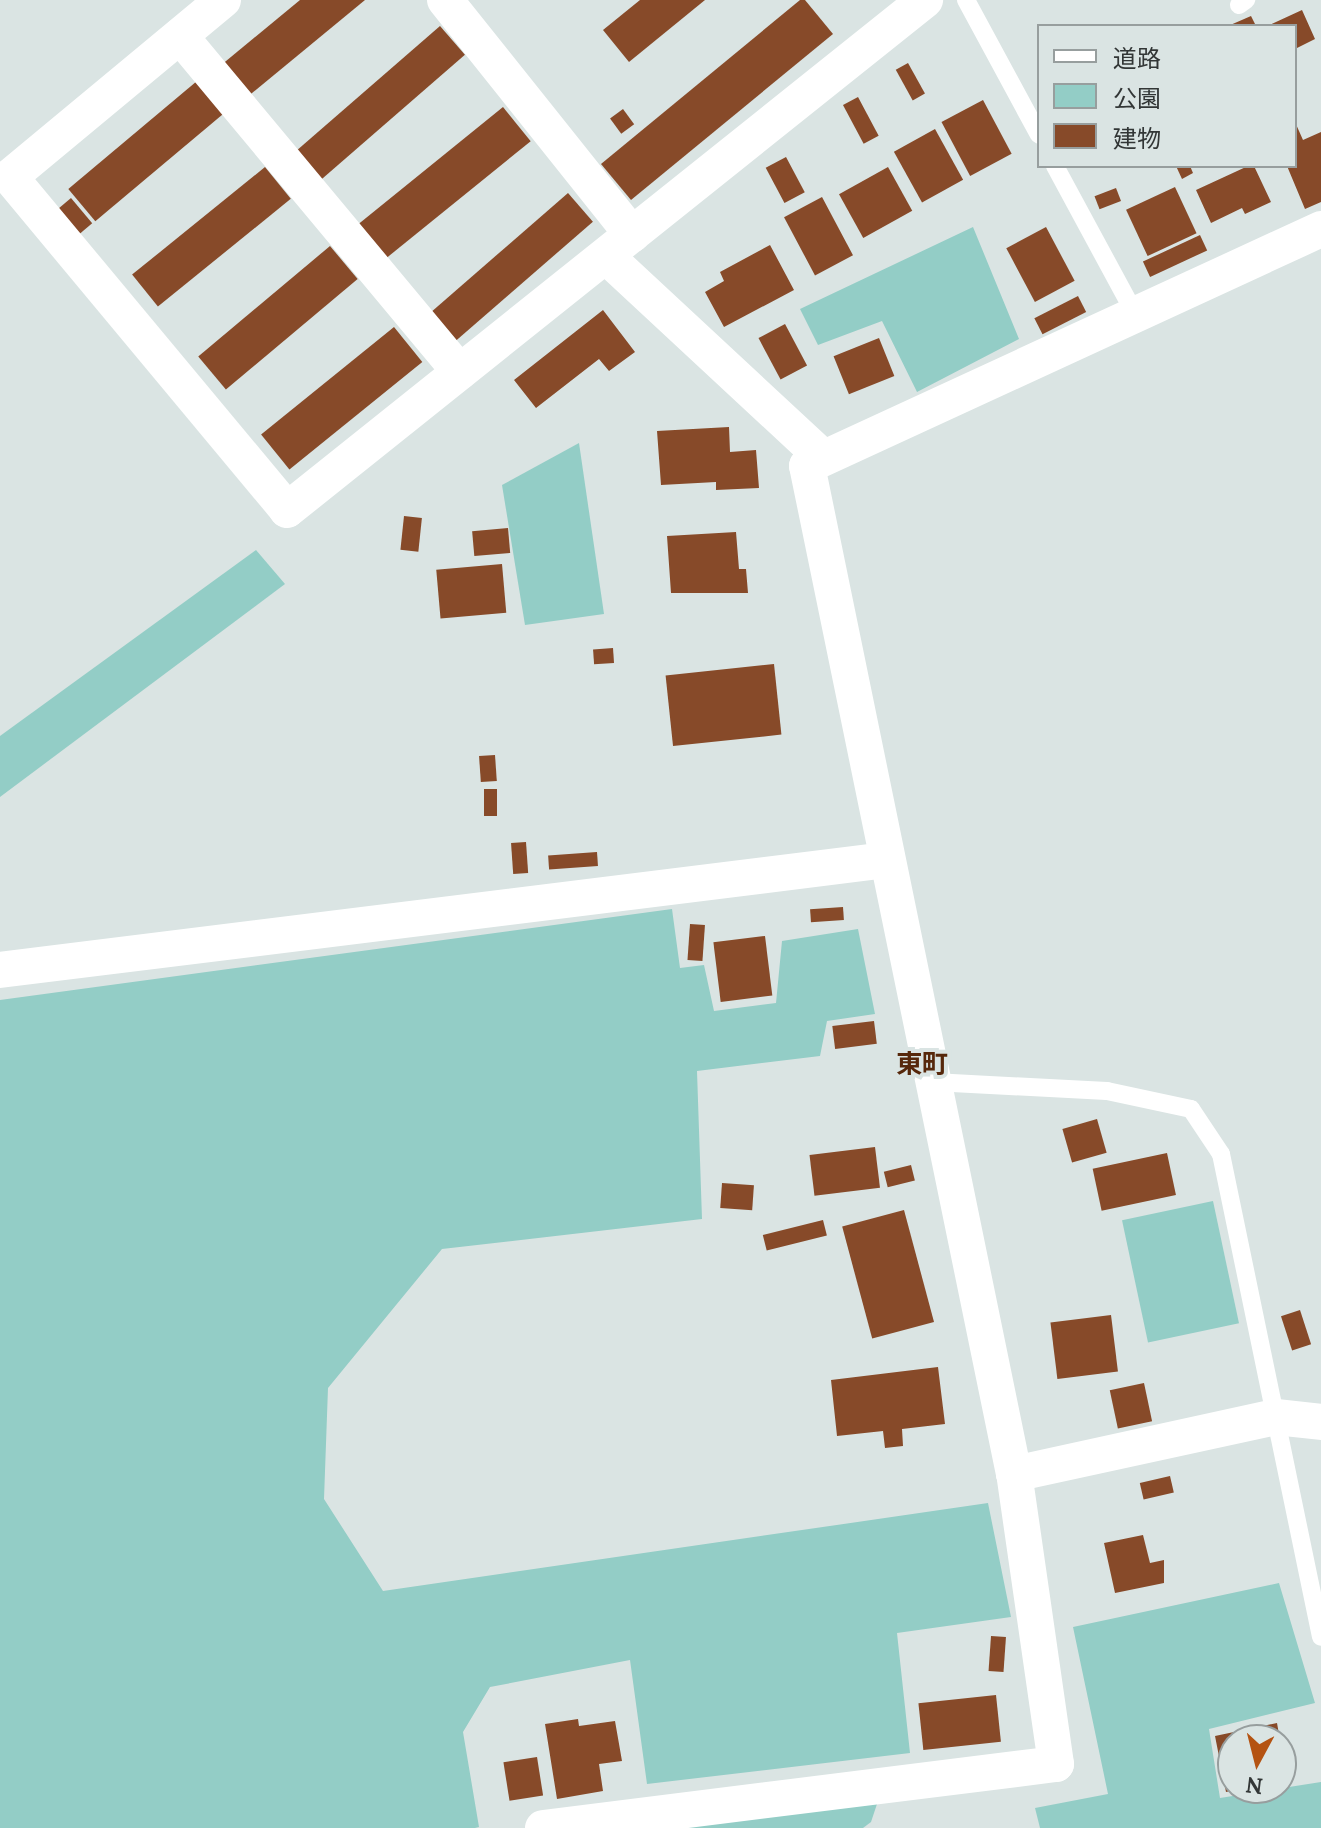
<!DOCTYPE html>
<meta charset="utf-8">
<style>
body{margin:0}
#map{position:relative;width:1321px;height:1828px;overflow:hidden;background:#dae4e3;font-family:Lora,"Noto Sans JP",serif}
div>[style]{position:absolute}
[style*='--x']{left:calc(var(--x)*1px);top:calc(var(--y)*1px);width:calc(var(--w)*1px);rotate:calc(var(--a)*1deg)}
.green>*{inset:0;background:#93cdc6;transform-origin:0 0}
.building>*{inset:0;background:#874a29;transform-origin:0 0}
.lane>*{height:18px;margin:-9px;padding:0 9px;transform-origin:9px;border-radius:9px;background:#fff}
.street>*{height:36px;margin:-18px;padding:0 18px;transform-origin:18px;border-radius:18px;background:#fff}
span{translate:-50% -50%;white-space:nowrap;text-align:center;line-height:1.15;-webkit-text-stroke:8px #dae4e3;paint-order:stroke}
.quarter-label{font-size:26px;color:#56270b;font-weight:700}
.legend{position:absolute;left:1037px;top:24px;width:260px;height:144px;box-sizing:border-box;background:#dae4e3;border:2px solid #979e9e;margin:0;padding:10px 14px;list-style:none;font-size:24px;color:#323636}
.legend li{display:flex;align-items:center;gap:16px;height:40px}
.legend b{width:40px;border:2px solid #979e9e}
.north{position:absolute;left:1217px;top:1724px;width:80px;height:80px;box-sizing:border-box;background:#dae4e3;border:2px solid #979e9e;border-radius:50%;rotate:187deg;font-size:22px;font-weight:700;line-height:32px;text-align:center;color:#323636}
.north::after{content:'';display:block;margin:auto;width:28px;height:36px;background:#b45312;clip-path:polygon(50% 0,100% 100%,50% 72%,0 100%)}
</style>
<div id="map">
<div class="green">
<i style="clip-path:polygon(973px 227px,1019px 339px,917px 392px,882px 321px,818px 345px,800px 309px)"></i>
<i style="clip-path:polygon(579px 443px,604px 614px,525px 625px,502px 485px)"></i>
<i style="clip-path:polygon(256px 550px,285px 584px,0 797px,0 736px)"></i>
<i style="clip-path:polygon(672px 909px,680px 968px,704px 965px,714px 1011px,776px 1003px,782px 941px,858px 929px,875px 1014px,827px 1021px,820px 1056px,697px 1071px,702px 1219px,442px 1249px,328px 1388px,324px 1499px,383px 1591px,988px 1503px,1011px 1617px,897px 1633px,910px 1753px,647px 1784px,630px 1660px,490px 1687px,463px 1732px,479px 1827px,475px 1828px,0 1828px,0 1000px)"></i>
<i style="left:1213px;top:1201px;width:125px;height:93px;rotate:78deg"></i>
<i style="clip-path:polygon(1279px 1583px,1315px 1703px,1209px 1729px,1220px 1798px,1321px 1782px,1321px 1828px,1040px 1828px,1035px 1808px,1108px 1794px,1073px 1627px)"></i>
<i style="clip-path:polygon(879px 1798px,871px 1822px,863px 1828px,665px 1828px)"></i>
</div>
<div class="building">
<i style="clip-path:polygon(300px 0,365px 0,246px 98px,220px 66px)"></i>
<i style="clip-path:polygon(640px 0,705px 0,629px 62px,603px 30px)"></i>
<i style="clip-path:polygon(800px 0,805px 0,833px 34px,631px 200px,601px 164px)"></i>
<i style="clip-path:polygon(1302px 10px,1315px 39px,1295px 49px,1295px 26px,1267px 26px)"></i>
<i style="clip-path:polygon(1251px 16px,1256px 26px,1228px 26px)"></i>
<i style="left:440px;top:26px;width:38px;height:196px;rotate:49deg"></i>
<i style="left:908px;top:63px;width:35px;height:14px;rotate:61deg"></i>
<i style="left:197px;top:81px;width:42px;height:168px;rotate:50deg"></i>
<i style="left:858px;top:97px;width:44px;height:17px;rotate:62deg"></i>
<i style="left:983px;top:100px;width:61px;height:47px;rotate:62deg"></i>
<i style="left:503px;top:107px;width:44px;height:193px;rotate:51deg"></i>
<i style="left:623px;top:109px;width:19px;height:16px;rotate:54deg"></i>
<i style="clip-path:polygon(1295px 122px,1303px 140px,1321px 132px,1321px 202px,1305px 209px,1287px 166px,1295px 166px)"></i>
<i style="left:935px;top:129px;width:58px;height:47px;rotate:61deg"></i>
<i style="left:786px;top:157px;width:40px;height:23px;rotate:62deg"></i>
<i style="clip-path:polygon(1176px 166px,1190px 166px,1193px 173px,1182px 179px)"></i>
<i style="clip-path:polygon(1248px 166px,1254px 166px,1271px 202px,1245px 214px,1242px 208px,1211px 223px,1196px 190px)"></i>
<i style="left:265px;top:167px;width:41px;height:171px;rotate:51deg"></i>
<i style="left:888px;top:167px;width:50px;height:56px;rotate:61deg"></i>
<i style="left:1175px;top:187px;width:51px;height:54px;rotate:65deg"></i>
<i style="left:1116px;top:188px;width:14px;height:23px;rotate:69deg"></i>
<i style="left:568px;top:193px;width:38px;height:190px;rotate:49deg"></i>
<i style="left:822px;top:197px;width:66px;height:43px;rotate:62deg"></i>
<i style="left:71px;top:198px;width:33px;height:17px;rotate:50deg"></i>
<i style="left:1046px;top:227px;width:61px;height:45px;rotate:62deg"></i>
<i style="left:1200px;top:235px;width:17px;height:63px;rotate:65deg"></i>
<i style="clip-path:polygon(770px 245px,794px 290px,724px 327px,705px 292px,724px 281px,720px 272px)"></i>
<i style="left:330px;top:246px;width:43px;height:172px;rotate:50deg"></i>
<i style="left:1078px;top:296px;width:18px;height:49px;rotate:63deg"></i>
<i style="clip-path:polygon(603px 310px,635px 352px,609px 371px,599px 359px,536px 408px,514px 380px)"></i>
<i style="left:785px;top:324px;width:47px;height:30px;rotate:62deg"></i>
<i style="left:394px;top:327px;width:45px;height:171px;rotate:51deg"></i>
<i style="left:879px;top:338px;width:41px;height:49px;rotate:68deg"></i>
<i style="clip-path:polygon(729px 427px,730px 452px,756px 450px,759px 488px,716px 490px,716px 482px,661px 485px,657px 431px)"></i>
<i style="left:404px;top:516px;width:18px;height:34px;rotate:6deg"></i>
<i style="left:508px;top:528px;width:25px;height:36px;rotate:85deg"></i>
<i style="clip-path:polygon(736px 532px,739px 569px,746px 569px,748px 593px,671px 593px,667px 536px)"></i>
<i style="left:502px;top:564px;width:49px;height:66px;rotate:85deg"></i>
<i style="left:613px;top:648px;width:15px;height:20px;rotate:86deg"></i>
<i style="left:774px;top:664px;width:71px;height:109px;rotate:84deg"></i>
<i style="left:495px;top:755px;width:26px;height:16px;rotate:86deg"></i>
<i style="left:484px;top:789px;width:13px;height:27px"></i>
<i style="left:526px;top:842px;width:31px;height:15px;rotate:86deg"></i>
<i style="left:597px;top:852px;width:14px;height:49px;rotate:86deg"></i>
<i style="left:843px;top:907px;width:13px;height:33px;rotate:86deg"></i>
<i style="left:690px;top:924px;width:15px;height:36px;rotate:4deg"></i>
<i style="left:765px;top:936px;width:60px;height:52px;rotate:83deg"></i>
<i style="left:874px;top:1021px;width:23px;height:42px;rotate:83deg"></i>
<i style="left:1097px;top:1119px;width:35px;height:36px;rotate:74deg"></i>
<i style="left:875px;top:1147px;width:41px;height:66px;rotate:83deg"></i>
<i style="left:1167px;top:1153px;width:43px;height:76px;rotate:78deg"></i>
<i style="left:911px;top:1165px;width:16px;height:28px;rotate:76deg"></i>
<i style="left:722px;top:1183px;width:32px;height:25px;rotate:4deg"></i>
<i style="left:904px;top:1210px;width:116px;height:64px;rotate:75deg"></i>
<i style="left:823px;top:1220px;width:16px;height:62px;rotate:76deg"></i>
<i style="left:1300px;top:1310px;width:36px;height:20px;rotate:72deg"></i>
<i style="left:1111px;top:1315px;width:57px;height:61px;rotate:83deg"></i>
<i style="clip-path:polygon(938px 1367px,945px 1424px,902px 1429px,903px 1446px,885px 1448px,883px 1431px,837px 1436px,831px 1380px)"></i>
<i style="left:1144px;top:1383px;width:39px;height:35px;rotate:78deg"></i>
<i style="left:1170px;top:1476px;width:17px;height:31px;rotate:77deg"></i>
<i style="clip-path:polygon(1143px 1535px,1150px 1563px,1164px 1560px,1164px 1583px,1115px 1593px,1104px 1543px)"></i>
<i style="left:991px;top:1636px;width:15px;height:35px;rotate:4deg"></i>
<i style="left:996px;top:1695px;width:47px;height:78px;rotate:84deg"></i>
<i style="clip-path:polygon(578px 1719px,579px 1726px,615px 1721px,622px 1761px,599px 1764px,603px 1791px,557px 1799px,545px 1724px)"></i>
<i style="clip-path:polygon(1277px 1723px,1280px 1740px,1233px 1740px,1233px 1788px,1239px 1789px,1226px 1792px,1215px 1736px)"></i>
<i style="clip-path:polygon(1282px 1750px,1288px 1779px,1281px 1781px,1281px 1751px)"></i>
<i style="left:537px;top:1757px;width:39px;height:34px;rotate:81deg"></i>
</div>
<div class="lane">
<i style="--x:966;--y:0;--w:153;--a:61.6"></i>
<i style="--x:1239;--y:5;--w:9;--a:-36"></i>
<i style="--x:1055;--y:166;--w:168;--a:61.6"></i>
<i style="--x:933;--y:1082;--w:174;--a:3"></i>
<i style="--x:1107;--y:1091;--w:86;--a:12.1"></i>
<i style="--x:1191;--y:1109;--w:54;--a:56.3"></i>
<i style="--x:1221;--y:1154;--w:493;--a:78.3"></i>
</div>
<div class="street">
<i style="--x:223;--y:0;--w:277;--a:140.3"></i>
<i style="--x:10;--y:177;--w:433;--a:50.2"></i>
<i style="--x:287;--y:510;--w:817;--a:-38.64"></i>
<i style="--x:445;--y:0;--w:300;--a:51.4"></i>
<i style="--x:180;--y:36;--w:437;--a:50.2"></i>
<i style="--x:606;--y:256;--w:296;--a:42.9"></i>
<i style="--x:0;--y:970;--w:894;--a:-7.07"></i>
<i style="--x:1014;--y:1474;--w:268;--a:-12.3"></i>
<i style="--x:1276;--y:1417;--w:45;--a:6.3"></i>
<i style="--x:543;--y:1828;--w:517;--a:-7.11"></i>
<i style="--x:1056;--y:1764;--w:293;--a:-98.2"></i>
<i style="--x:1014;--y:1474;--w:1029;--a:-101.6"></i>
<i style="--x:807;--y:466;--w:566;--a:-24.75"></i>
</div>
<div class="quarter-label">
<span style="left:922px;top:1064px">東町</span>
</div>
<ul class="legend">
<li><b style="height:10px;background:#fff"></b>道路</li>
<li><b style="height:22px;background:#93cdc6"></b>公園</li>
<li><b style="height:22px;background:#874a29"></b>建物</li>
</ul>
<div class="north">N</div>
</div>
